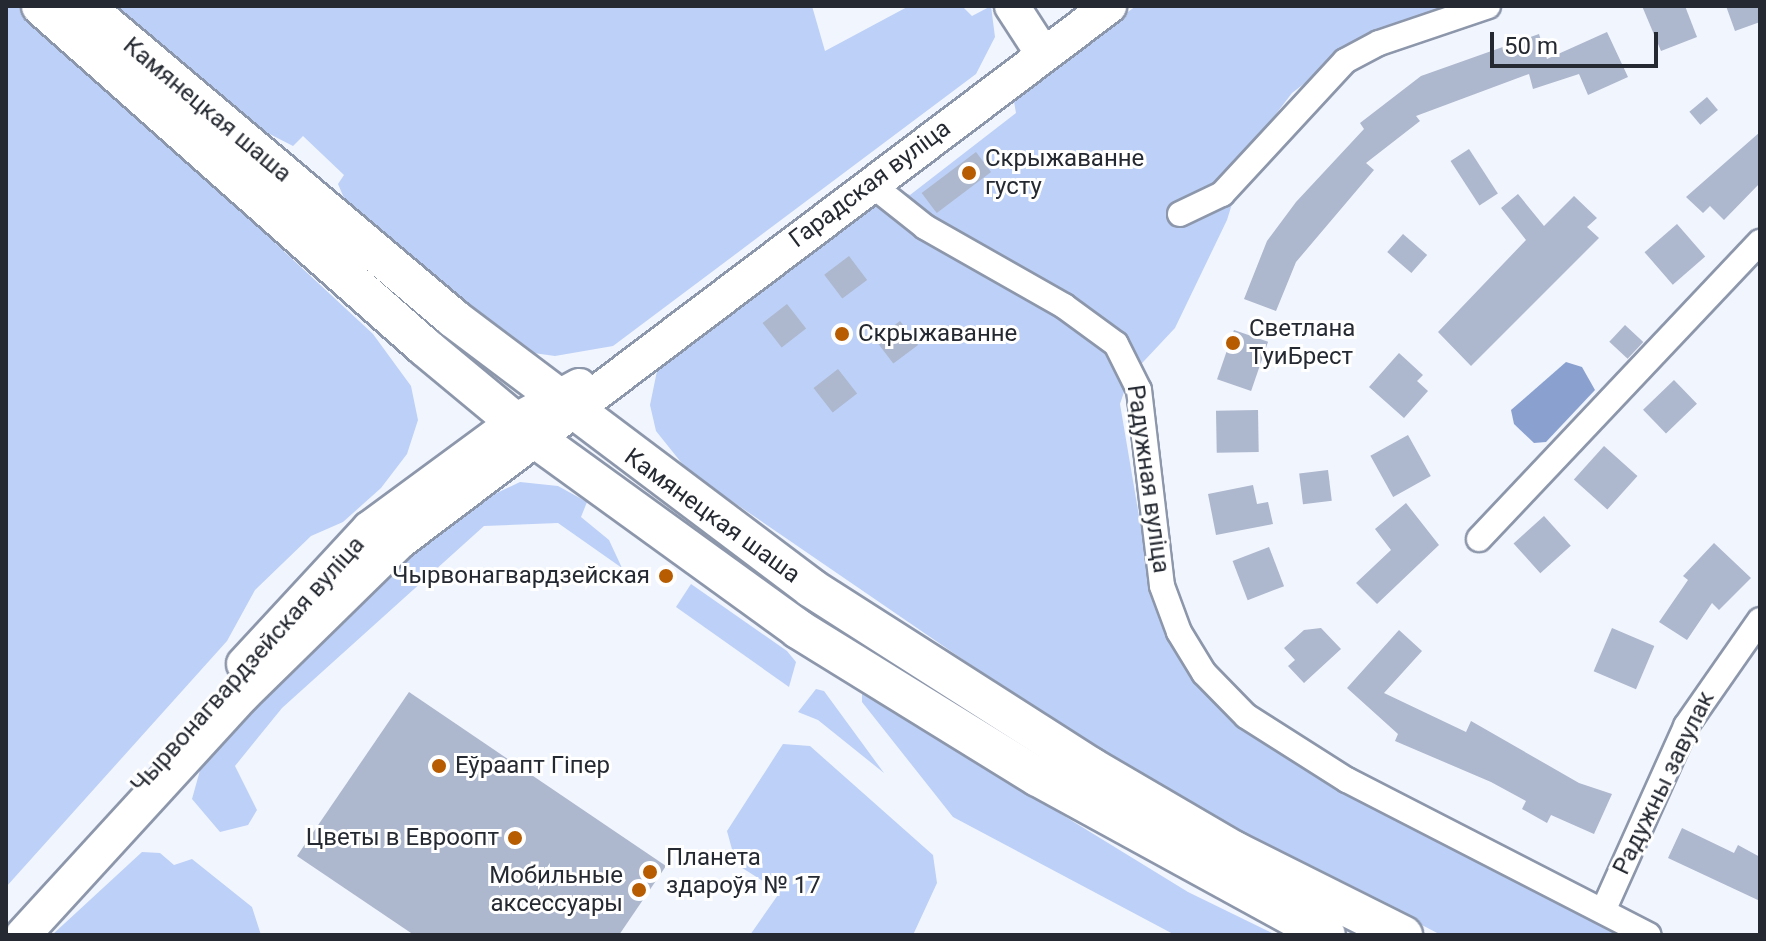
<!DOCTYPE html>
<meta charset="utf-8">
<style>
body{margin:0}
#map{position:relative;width:1766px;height:941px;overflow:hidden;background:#f1f5fe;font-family:Roboto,sans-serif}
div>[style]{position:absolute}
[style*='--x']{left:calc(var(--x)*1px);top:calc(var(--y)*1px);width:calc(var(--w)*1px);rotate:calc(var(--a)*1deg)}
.green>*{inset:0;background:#bdd0f7}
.water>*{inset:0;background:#8aa1d0}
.building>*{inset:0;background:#adb7cd;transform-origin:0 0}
.roads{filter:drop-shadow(2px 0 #8d97ab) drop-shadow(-2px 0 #8d97ab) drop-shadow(0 2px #8d97ab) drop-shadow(0 -2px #8d97ab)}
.street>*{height:24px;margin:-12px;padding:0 12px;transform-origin:12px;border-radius:12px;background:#fff}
.secondary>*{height:34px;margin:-17px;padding:0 17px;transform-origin:17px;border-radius:17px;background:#fff}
.primary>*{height:38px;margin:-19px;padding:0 19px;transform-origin:19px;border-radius:19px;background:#fff}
.dots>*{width:22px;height:22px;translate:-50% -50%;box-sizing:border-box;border:4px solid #fff;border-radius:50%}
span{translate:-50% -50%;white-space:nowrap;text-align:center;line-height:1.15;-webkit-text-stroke:6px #fff;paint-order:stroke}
.street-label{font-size:24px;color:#252931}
.poi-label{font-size:24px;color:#252931}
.left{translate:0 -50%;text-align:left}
.right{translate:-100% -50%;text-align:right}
.frame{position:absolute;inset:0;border:8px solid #252931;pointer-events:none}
.scale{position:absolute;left:1490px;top:32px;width:168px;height:36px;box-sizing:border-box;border:4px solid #252931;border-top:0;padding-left:10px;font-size:24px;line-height:28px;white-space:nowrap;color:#252931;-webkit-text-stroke:6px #fff;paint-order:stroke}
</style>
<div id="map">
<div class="green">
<i style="clip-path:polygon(6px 6px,20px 6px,373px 334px,411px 386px,418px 420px,407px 454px,381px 488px,343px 522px,311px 536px,255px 590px,227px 641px,6px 887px)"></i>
<i style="clip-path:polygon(111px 6px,812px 6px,825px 51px,909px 6px,962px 6px,972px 16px,991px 6px,995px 37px,976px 74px,613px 346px,555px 356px,512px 350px,347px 205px,338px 184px,344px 175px,303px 136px,293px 146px,246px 122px)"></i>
<i style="clip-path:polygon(1136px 6px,1453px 6px,1366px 36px,1292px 93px,1249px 149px,1227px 220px,1175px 328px,1129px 377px,1120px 404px,1151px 587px,1174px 647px,1211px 694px,1632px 935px,1441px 935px,1183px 800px,1006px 689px,688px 471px,656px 431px,650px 405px,658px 366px,892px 187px,910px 195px,1016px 113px,1013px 96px)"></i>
<i style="clip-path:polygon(520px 482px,558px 486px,587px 502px,581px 517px,609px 540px,622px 568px,558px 523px,484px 526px,282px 708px,235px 766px,257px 810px,248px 825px,220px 832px,192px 799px,202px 763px,342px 608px,469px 506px)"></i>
<i style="clip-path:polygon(691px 584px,787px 651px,796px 662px,789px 687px,676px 607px)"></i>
<i style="clip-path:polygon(816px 689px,824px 691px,884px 773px,818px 720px,798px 712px)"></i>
<i style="clip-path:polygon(862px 692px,1188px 892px,1276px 935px,1175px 935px,953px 817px,862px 702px)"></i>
<i style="clip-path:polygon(783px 744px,810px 746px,933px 855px,937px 883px,913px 935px,750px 935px,780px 892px,736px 864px,727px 831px)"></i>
<i style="clip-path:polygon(142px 852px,160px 853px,174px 865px,192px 859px,252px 907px,261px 935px,52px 935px)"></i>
</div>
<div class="water">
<i style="clip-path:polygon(1566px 362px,1582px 367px,1595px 390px,1546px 442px,1534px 443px,1514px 424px,1511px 410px)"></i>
</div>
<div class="building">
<i style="clip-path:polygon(1642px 6px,1685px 6px,1697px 37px,1661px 51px)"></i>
<i style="clip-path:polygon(1726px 6px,1760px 6px,1760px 22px,1735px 31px)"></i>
<i style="clip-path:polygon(1607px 32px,1628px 77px,1588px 95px,1579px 74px,1533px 89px,1529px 74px,1416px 116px,1420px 121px,1366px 163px,1374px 170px,1296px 262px,1276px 311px,1244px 299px,1267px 241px,1296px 202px,1364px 129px,1360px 123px,1421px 76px,1539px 34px,1547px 59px)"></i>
<i style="left:1707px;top:97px;width:17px;height:23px;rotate:50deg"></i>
<i style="clip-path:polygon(1760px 132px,1760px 183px,1724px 220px,1710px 206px,1703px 213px,1686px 197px)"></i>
<i style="left:1469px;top:149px;width:53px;height:22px;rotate:57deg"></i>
<i style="left:976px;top:152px;width:25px;height:68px;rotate:53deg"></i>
<i style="clip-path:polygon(1518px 194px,1544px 226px,1574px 196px,1597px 218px,1587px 227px,1599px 238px,1471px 366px,1438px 332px,1526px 240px,1501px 208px)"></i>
<i style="left:1677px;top:224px;width:43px;height:43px;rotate:49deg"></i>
<i style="left:1403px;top:234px;width:32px;height:24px;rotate:41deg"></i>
<i style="left:849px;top:256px;width:30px;height:31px;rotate:53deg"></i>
<i style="left:787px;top:304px;width:31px;height:31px;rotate:52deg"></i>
<i style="left:900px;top:321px;width:30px;height:31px;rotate:53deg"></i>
<i style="left:1625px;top:325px;width:25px;height:23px;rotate:43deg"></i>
<i style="left:1234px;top:330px;width:36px;height:52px;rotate:19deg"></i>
<i style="clip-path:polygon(1399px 353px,1423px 375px,1417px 381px,1428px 391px,1404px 418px,1369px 387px)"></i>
<i style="left:838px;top:369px;width:31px;height:31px;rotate:52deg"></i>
<i style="left:1674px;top:380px;width:33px;height:43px;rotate:46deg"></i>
<i style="left:1258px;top:410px;width:42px;height:42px;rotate:89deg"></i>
<i style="left:1408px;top:435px;width:47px;height:43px;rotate:61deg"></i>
<i style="left:1604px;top:446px;width:45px;height:45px;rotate:42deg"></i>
<i style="left:1328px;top:470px;width:31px;height:29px;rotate:83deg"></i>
<i style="clip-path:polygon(1253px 485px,1257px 504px,1268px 502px,1273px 524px,1216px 535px,1208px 494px)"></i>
<i style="clip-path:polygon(1406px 503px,1439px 545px,1377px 604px,1356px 583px,1391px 550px,1375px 529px)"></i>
<i style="left:1544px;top:516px;width:40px;height:41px;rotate:48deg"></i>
<i style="clip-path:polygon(1714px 543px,1751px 578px,1719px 610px,1712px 603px,1687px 640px,1659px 622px,1688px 580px,1683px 576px)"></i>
<i style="left:1269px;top:547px;width:42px;height:39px;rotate:69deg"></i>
<i style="clip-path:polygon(1321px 628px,1341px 649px,1304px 683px,1288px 666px,1295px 660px,1284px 648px,1304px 630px)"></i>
<i style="left:1612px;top:628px;width:46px;height:47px;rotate:23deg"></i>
<i style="clip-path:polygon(1399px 630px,1422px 651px,1384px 693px,1466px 732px,1471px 721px,1579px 783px,1612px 794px,1594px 834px,1551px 815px,1547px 823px,1522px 809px,1526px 801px,1491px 782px,1395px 741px,1398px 734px,1347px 688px)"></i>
<i style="clip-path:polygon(409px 692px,666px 866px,619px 935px,414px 935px,297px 856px)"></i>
<i style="clip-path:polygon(1682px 828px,1734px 853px,1738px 845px,1760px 857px,1760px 901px,1668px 858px)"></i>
</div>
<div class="roads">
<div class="street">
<i style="--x:871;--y:184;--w:69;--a:38.5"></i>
<i style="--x:925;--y:227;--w:160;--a:29.6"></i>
<i style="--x:1064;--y:306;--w:64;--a:36.2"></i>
<i style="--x:1116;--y:344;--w:51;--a:63.4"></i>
<i style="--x:1139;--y:390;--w:197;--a:83.3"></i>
<i style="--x:1162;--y:586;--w:49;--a:69.7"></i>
<i style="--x:1179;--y:632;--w:48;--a:58.6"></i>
<i style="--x:1204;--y:673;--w:60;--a:45.7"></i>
<i style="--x:1246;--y:716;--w:120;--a:32.4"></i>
<i style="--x:1347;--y:780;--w:339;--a:27.2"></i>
<i style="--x:1180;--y:214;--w:47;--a:-25.5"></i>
<i style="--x:1222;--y:194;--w:181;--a:-47.2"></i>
<i style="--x:1345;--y:61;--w:38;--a:-28"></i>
<i style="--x:1379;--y:43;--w:115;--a:-18.7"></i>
<i style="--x:1479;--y:539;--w:409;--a:-46.6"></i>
<i style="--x:1603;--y:911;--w:203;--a:-65.8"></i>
<i style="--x:1686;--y:726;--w:129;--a:-55.1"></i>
</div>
<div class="secondary">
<i style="--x:1012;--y:6;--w:57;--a:57.1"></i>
<i style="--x:244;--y:664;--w:184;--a:-47.2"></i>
<i style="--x:369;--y:529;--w:184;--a:-36.4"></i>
<i style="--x:517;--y:420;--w:71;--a:-28.7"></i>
<i style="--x:23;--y:935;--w:326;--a:-47.5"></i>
<i style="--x:243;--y:695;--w:219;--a:-44.4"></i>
<i style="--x:399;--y:542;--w:890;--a:-37.05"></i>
</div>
<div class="primary">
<i style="--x:41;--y:6;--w:514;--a:41.61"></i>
<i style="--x:425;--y:347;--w:144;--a:39.7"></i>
<i style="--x:536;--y:439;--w:324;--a:35.9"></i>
<i style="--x:798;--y:629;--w:282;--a:31.7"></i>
<i style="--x:1038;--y:777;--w:328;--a:28.7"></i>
<i style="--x:84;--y:6;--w:483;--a:40.2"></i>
<i style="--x:453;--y:318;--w:448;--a:37"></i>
<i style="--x:811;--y:588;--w:332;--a:32.6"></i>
<i style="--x:1091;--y:767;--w:167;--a:30.3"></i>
<i style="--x:1235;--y:851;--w:188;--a:26.6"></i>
</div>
</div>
<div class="dots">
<i style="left:969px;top:173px;background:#b75c00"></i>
<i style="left:842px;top:334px;background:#b75c00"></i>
<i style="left:1233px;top:343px;background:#b75c00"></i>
<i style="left:666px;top:576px;background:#b75c00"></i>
<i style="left:439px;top:766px;background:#b75c00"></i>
<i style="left:515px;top:838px;background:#b75c00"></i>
<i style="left:650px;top:872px;background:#b75c00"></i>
<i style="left:639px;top:890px;background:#b75c00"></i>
</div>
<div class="street-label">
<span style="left:207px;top:110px;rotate:40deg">Камянецкая шаша</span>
<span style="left:870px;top:184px;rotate:-37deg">Гарадская вуліца</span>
<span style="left:1148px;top:479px;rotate:82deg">Радужная вуліца</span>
<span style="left:712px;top:516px;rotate:36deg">Камянецкая шаша</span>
<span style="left:248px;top:665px;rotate:-48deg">Чырвонагвардзейская вуліца</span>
<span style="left:1664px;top:783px;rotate:-64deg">Радужны завулак</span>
</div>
<div class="poi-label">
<span class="left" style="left:985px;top:173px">Скрыжаванне<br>густу</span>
<span class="left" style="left:1249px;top:343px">Светлана<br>ТуиБрест</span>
<span class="left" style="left:858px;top:334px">Скрыжаванне</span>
<span class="right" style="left:650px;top:576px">Чырвонагвардзейская</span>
<span class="left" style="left:455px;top:766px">Еўраапт Гіпер</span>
<span class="right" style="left:499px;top:838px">Цветы в Евроопт</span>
<span class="left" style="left:666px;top:872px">Планета<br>здароўя № 17</span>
<span class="right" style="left:623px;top:890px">Мобильные<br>аксессуары</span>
</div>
<div class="frame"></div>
<div class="scale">50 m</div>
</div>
